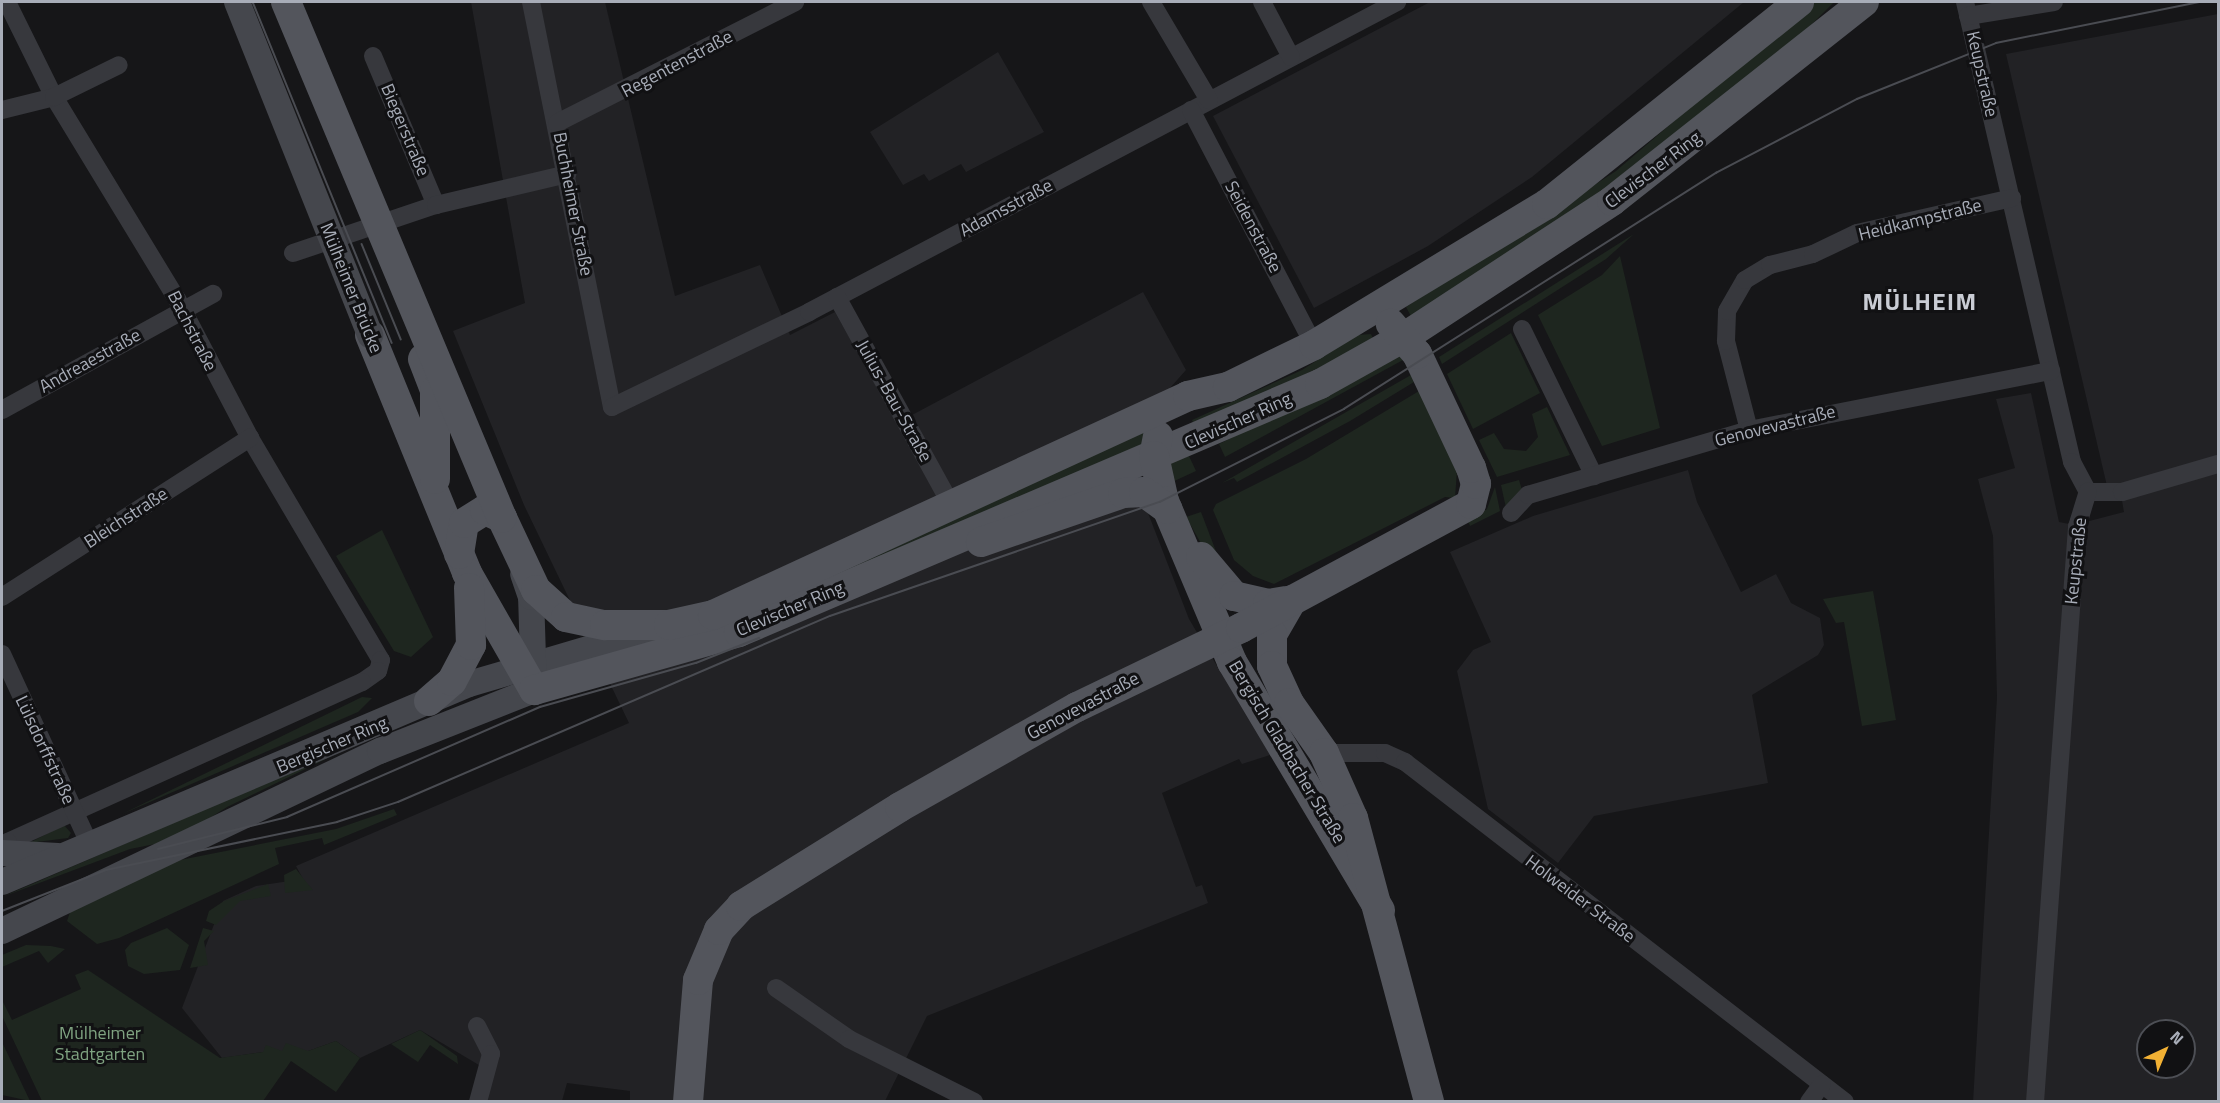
<!DOCTYPE html>
<meta charset="utf-8">
<style>
body{margin:0}
#map{position:relative;width:2220px;height:1103px;overflow:hidden;background:#161618;font-family:"Titillium Web",sans-serif}
div>[style]{position:absolute}
[style*='--x']{left:calc(var(--x)*1px);top:calc(var(--y)*1px);width:calc(var(--w)*1px);rotate:calc(var(--a)*1deg)}
.built>*{inset:0;background:#222225}
.green>*{inset:0;background:#1e261f}
.street>*{height:18px;margin:-9px;padding:0 9px;transform-origin:9px;border-radius:9px;background:#37383d}
.secondary>*{height:26px;margin:-13px;padding:0 13px;transform-origin:13px;border-radius:13px;background:#45474d}
.primary>*{height:30px;margin:-15px;padding:0 15px;transform-origin:15px;border-radius:15px;background:#53555c}
.tram>*{height:1.5px;margin:-0.75px;padding:0 0.75px;transform-origin:0.75px;border-radius:0.75px;background:#4a4c52}
.secondary-bridge>*{height:26px;margin:-13px;padding:0 13px;transform-origin:13px;border-radius:13px;background:#45474d}
.primary-bridge>*{height:30px;margin:-15px;padding:0 15px;transform-origin:15px;border-radius:15px;background:#53555c}
span{translate:-50% -50%;white-space:nowrap;text-align:center;line-height:1.15;-webkit-text-stroke:6px #111113;paint-order:stroke}
.street-label{font-size:18px;color:#a8adb8}
.park-label{font-size:18px;color:#7fa381}
.district-label{font-size:24px;color:#c9ccd4;font-weight:700;letter-spacing:1.5px}
.frame{position:absolute;inset:0;border:3px solid #a8adb8;pointer-events:none}
.north{position:absolute;left:2136px;top:1019px;width:60px;height:60px;box-sizing:border-box;background:#111113;border:2px solid #4d4f55;border-radius:50%;rotate:44deg;font-size:16px;font-weight:700;line-height:24px;text-align:center;color:#a8adb8}
.north::after{content:'';display:block;margin:auto;width:21px;height:27px;background:#f2b134;clip-path:polygon(50% 0,100% 100%,50% 72%,0 100%)}
</style>
<div id="map">
<div class="built">
<i style="clip-path:polygon(471px 2px,605px 2px,675px 296px,760px 265px,790px 335px,835px 312px,897px 423px,1143px 292px,1186px 370px,1121px 443px,1189px 619px,1270px 755px,1242px 764px,1239px 759px,1162px 793px,1196px 887px,1202px 885px,1208px 903px,927px 1016px,885px 1101px,630px 1101px,630px 1091px,567px 1083px,562px 1101px,488px 1101px,489px 1071px,420px 1030px,360px 1058px,336px 1041px,294px 1056px,263px 1052px,222px 1058px,182px 1008px,223px 901px,256px 886px,303px 879px,296px 866px,629px 723px,524px 505px,453px 331px,525px 303px)"></i>
<i style="clip-path:polygon(1430px 2px,1744px 2px,1532px 177px,1428px 246px,1314px 308px,1213px 116px)"></i>
<i style="clip-path:polygon(evenodd,2218px 14px,2218px 1101px,1973px 1102px,1997px 698px,1993px 536px,1978px 479px,2015px 468px,1996px 399px,2031px 393px,2059px 522px,2074px 525px,2124px 512px,2119px 484px,2107px 486px,2006px 54px,2218px 14px,2148px 1031px,2184px 1031px,2184px 1067px,2148px 1067px,2148px 1031px)"></i>
<i style="clip-path:polygon(998px 52px,1044px 132px,966px 172px,961px 164px,929px 181px,924px 174px,903px 185px,870px 132px)"></i>
<i style="clip-path:polygon(1688px 470px,1697px 502px,1741px 592px,1776px 574px,1791px 603px,1820px 618px,1824px 645px,1818px 655px,1752px 695px,1768px 783px,1594px 816px,1558px 863px,1488px 809px,1457px 671px,1473px 650px,1491px 642px,1450px 552px,1533px 516px)"></i>
</div>
<div class="green">
<i style="clip-path:polygon(1813px 2px,1834px 2px,1779px 57px,1609px 188px,1412px 318px,1406px 307px,1616px 171px)"></i>
<i style="clip-path:polygon(1634px 234px,1606px 259px,1442px 364px,1439px 357px)"></i>
<i style="clip-path:polygon(1620px 256px,1660px 428px,1602px 446px,1538px 315px,1602px 275px)"></i>
<i style="clip-path:polygon(1511px 333px,1540px 393px,1473px 429px,1447px 374px)"></i>
<i style="clip-path:polygon(1371px 334px,1374px 341px,1195px 428px,1192px 420px,1302px 370px,1357px 335px)"></i>
<i style="clip-path:polygon(1400px 354px,1403px 360px,1225px 457px,1219px 444px)"></i>
<i style="clip-path:polygon(1411px 375px,1414px 382px,1350px 421px,1237px 482px,1234px 478px,1222px 483px)"></i>
<i style="clip-path:polygon(1419px 391px,1457px 470px,1455px 498px,1445px 497px,1274px 584px,1253px 576px,1234px 560px,1213px 510px,1216px 504px,1306px 459px)"></i>
<i style="clip-path:polygon(1547px 407px,1570px 455px,1497px 477px,1479px 440px,1494px 433px,1504px 449px,1526px 451px,1538px 437px,1532px 414px)"></i>
<i style="clip-path:polygon(1146px 423px,1142px 445px,782px 604px,747px 612px)"></i>
<i style="clip-path:polygon(1189px 456px,1196px 471px,1170px 483px,1169px 463px)"></i>
<i style="clip-path:polygon(1519px 480px,1522px 490px,1506px 508px,1501px 485px)"></i>
<i style="clip-path:polygon(1495px 487px,1500px 511px,1470px 526px,1468px 521px,1487px 509px)"></i>
<i style="clip-path:polygon(1201px 512px,1217px 554px,1211px 561px,1186px 517px)"></i>
<i style="clip-path:polygon(382px 530px,433px 637px,411px 657px,394px 651px,336px 556px)"></i>
<i style="clip-path:polygon(1873px 591px,1896px 720px,1862px 726px,1844px 622px,1836px 623px,1823px 599px)"></i>
<i style="clip-path:polygon(362px 697px,372px 698px,358px 712px,122px 814px)"></i>
<i style="clip-path:polygon(367px 739px,227px 807px,175px 840px,130px 849px,2px 897px)"></i>
<i style="clip-path:polygon(394px 809px,397px 815px,324px 845px,322px 838px,275px 848px,279px 864px,119px 938px,97px 944px,67px 921px,71px 909px,175px 861px,336px 829px)"></i>
<i style="clip-path:polygon(64px 825px,71px 833px,68px 838px,29px 843px)"></i>
<i style="clip-path:polygon(296px 869px,307px 883px,313px 890px,285px 893px,284px 875px)"></i>
<i style="clip-path:polygon(268px 884px,271px 896px,240px 901px,216px 925px,206px 921px,209px 911px,224px 901px)"></i>
<i style="clip-path:polygon(167px 928px,189px 945px,180px 970px,144px 974px,128px 966px,125px 950px,131px 943px)"></i>
<i style="clip-path:polygon(203px 928px,214px 931px,204px 941px,208px 965px,190px 968px)"></i>
<i style="clip-path:polygon(26px 945px,51px 946px,65px 949px,48px 963px,39px 951px,2px 967px,2px 955px)"></i>
<i style="clip-path:polygon(88px 970px,220px 1058px,263px 1052px,266px 1045px,282px 1051px,286px 1043px,308px 1051px,336px 1041px,360px 1058px,336px 1092px,291px 1061px,263px 1101px,42px 1101px,2px 1016px,2px 1000px,12px 1020px,81px 989px,75px 975px)"></i>
<i style="clip-path:polygon(420px 1030px,457px 1056px,458px 1064px,430px 1045px,418px 1062px,391px 1044px)"></i>
<i style="clip-path:polygon(2px 1042px,30px 1101px,2px 1095px)"></i>
</div>
<div class="street">
<i style="--x:7;--y:2;--w:106;--a:63.7"></i>
<i style="--x:54;--y:97;--w:237;--a:58.7"></i>
<i style="--x:177;--y:299;--w:157;--a:62.3"></i>
<i style="--x:250;--y:438;--w:258;--a:59.5"></i>
<i style="--x:381;--y:660;--w:11;--a:105"></i>
<i style="--x:378;--y:671;--w:19;--a:145"></i>
<i style="--x:362;--y:682;--w:388;--a:155.7"></i>
<i style="--x:8;--y:842;--w:12;--a:95"></i>
<i style="--x:531;--y:2;--w:413;--a:78.7"></i>
<i style="--x:612;--y:407;--w:219;--a:-25.7"></i>
<i style="--x:809;--y:312;--w:665;--a:-27.8"></i>
<i style="--x:1151;--y:2;--w:114;--a:59.4"></i>
<i style="--x:1262;--y:2;--w:62;--a:62.2"></i>
<i style="--x:1965;--y:2;--w:472;--a:76.9"></i>
<i style="--x:2072;--y:462;--w:34;--a:62"></i>
<i style="--x:1968;--y:16;--w:87;--a:-9.2"></i>
<i style="--x:373;--y:56;--w:162;--a:67.1"></i>
<i style="--x:2;--y:110;--w:54;--a:-14"></i>
<i style="--x:54;--y:97;--w:72;--a:-26.2"></i>
<i style="--x:1191;--y:110;--w:265;--a:62.4"></i>
<i style="--x:557;--y:123;--w:267;--a:-26.9"></i>
<i style="--x:293;--y:253;--w:151;--a:-18.6"></i>
<i style="--x:436;--y:205;--w:135;--a:-13.3"></i>
<i style="--x:837;--y:297;--w:236;--a:61.2"></i>
<i style="--x:1522;--y:329;--w:164;--a:63.9"></i>
<i style="--x:2;--y:410;--w:241;--a:-28.8"></i>
<i style="--x:1749;--y:430;--w:92;--a:-104.5"></i>
<i style="--x:1726;--y:341;--w:30;--a:-88"></i>
<i style="--x:1727;--y:311;--w:36;--a:-60"></i>
<i style="--x:1745;--y:280;--w:29;--a:-31"></i>
<i style="--x:1770;--y:265;--w:44;--a:-14.3"></i>
<i style="--x:1813;--y:254;--w:49;--a:-25.5"></i>
<i style="--x:1857;--y:233;--w:159;--a:-12.7"></i>
<i style="--x:2088;--y:492;--w:34;--a:0"></i>
<i style="--x:2122;--y:492;--w:100;--a:-16.3"></i>
<i style="--x:1511;--y:513;--w:25;--a:-47"></i>
<i style="--x:1528;--y:495;--w:230;--a:-16.4"></i>
<i style="--x:1749;--y:430;--w:308;--a:-11.1"></i>
<i style="--x:2;--y:597;--w:295;--a:-32.7"></i>
<i style="--x:2;--y:654;--w:210;--a:65.3"></i>
<i style="--x:1324;--y:753;--w:61;--a:0"></i>
<i style="--x:1385;--y:753;--w:22;--a:24"></i>
<i style="--x:1405;--y:762;--w:556;--a:37.69"></i>
<i style="--x:776;--y:988;--w:89;--a:34.9"></i>
<i style="--x:849;--y:1039;--w:140;--a:26.7"></i>
<i style="--x:477;--y:1026;--w:31;--a:63"></i>
<i style="--x:491;--y:1054;--w:50;--a:105.2"></i>
<i style="--x:1809;--y:1102;--w:22;--a:-54"></i>
<i style="--x:2035;--y:1102;--w:577;--a:-85.82"></i>
<i style="--x:2077;--y:527;--w:37;--a:-73"></i>
</div>
<div class="secondary">
<i style="--x:2;--y:853;--w:56;--a:3.1"></i>
<i style="--x:2;--y:882;--w:507;--a:-22.98"></i>
<i style="--x:469;--y:684;--w:191;--a:-16.4"></i>
<i style="--x:2;--y:931;--w:419;--a:-25.5"></i>
<i style="--x:380;--y:751;--w:166;--a:-21.6"></i>
<i style="--x:534;--y:690;--w:93;--a:-91.8"></i>
<i style="--x:531;--y:597;--w:24;--a:-109"></i>
</div>
<div class="primary">
<i style="--x:370;--y:335;--w:257;--a:67.8"></i>
<i style="--x:467;--y:573;--w:135;--a:60.2"></i>
<i style="--x:534;--y:690;--w:213;--a:-15.8"></i>
<i style="--x:739;--y:632;--w:632;--a:-23.12"></i>
<i style="--x:1320;--y:384;--w:98;--a:-29.2"></i>
<i style="--x:1406;--y:336;--w:246;--a:-33.2"></i>
<i style="--x:1612;--y:201;--w:321;--a:-38.3"></i>
<i style="--x:423;--y:359;--w:34;--a:69"></i>
<i style="--x:435;--y:391;--w:88;--a:90"></i>
<i style="--x:1158;--y:436;--w:20;--a:101"></i>
<i style="--x:1154;--y:456;--w:46;--a:77.5"></i>
<i style="--x:1164;--y:501;--w:175;--a:67.1"></i>
<i style="--x:1232;--y:662;--w:289;--a:59.2"></i>
<i style="--x:981;--y:542;--w:150;--a:-19"></i>
<i style="--x:1123;--y:493;--w:21;--a:-3"></i>
<i style="--x:1144;--y:492;--w:29;--a:36"></i>
<i style="--x:459;--y:554;--w:31;--a:-81"></i>
<i style="--x:464;--y:523;--w:25;--a:-32"></i>
<i style="--x:485;--y:510;--w:19;--a:25"></i>
<i style="--x:502;--y:518;--w:80;--a:64.7"></i>
<i style="--x:536;--y:590;--w:40;--a:42"></i>
<i style="--x:566;--y:617;--w:40;--a:12"></i>
<i style="--x:605;--y:625;--w:64;--a:0"></i>
<i style="--x:669;--y:625;--w:45;--a:-12.8"></i>
<i style="--x:713;--y:615;--w:523;--a:-24.75"></i>
<i style="--x:1188;--y:396;--w:41;--a:-12.7"></i>
<i style="--x:1228;--y:387;--w:96;--a:-26"></i>
<i style="--x:1314;--y:345;--w:272;--a:-31.2"></i>
<i style="--x:1547;--y:204;--w:323;--a:-38.7"></i>
<i style="--x:1201;--y:557;--w:51;--a:49.8"></i>
<i style="--x:1234;--y:596;--w:35;--a:13"></i>
<i style="--x:1268;--y:604;--w:18;--a:-9"></i>
<i style="--x:1292;--y:600;--w:39;--a:120"></i>
<i style="--x:1272;--y:634;--w:32;--a:90"></i>
<i style="--x:1272;--y:666;--w:41;--a:65.3"></i>
<i style="--x:1289;--y:703;--w:61;--a:55"></i>
<i style="--x:1324;--y:753;--w:71;--a:66"></i>
<i style="--x:1353;--y:818;--w:294;--a:75"></i>
<i style="--x:429;--y:701;--w:30;--a:-41"></i>
<i style="--x:452;--y:681;--w:41;--a:-62.2"></i>
<i style="--x:471;--y:645;--w:57;--a:-92"></i>
<i style="--x:688;--y:1102;--w:122;--a:-85.3"></i>
<i style="--x:698;--y:980;--w:54;--a:-67.2"></i>
<i style="--x:719;--y:930;--w:33;--a:-47"></i>
<i style="--x:741;--y:906;--w:187;--a:-31.9"></i>
<i style="--x:900;--y:807;--w:203;--a:-29.5"></i>
<i style="--x:1077;--y:707;--w:182;--a:-25.7"></i>
<i style="--x:1241;--y:628;--w:261;--a:-28.3"></i>
<i style="--x:1471;--y:504;--w:21;--a:-76"></i>
<i style="--x:1476;--y:484;--w:17;--a:-107"></i>
<i style="--x:1471;--y:468;--w:126;--a:-115.3"></i>
<i style="--x:1417;--y:354;--w:40;--a:-131"></i>
</div>
<div class="tram">
<i style="--x:253;--y:2;--w:368;--a:67.8"></i>
<i style="--x:362;--y:244;--w:103;--a:67.7"></i>
<i style="--x:158;--y:849;--w:133;--a:-13.9"></i>
<i style="--x:287;--y:817;--w:276;--a:-23.5"></i>
<i style="--x:540;--y:707;--w:162;--a:-15.8"></i>
<i style="--x:696;--y:663;--w:68;--a:-21.6"></i>
<i style="--x:2;--y:911;--w:112;--a:-21.5"></i>
<i style="--x:106;--y:870;--w:236;--a:-11.7"></i>
<i style="--x:337;--y:822;--w:64;--a:-18.2"></i>
<i style="--x:398;--y:802;--w:470;--a:-23.3"></i>
<i style="--x:830;--y:616;--w:349;--a:-19.1"></i>
<i style="--x:1160;--y:502;--w:206;--a:-26.8"></i>
<i style="--x:1344;--y:409;--w:441;--a:-32.4"></i>
<i style="--x:1716;--y:173;--w:159;--a:-27.7"></i>
<i style="--x:1857;--y:99;--w:150;--a:-21.9"></i>
<i style="--x:1996;--y:43;--w:207;--a:-11.4"></i>
</div>
<div class="secondary-bridge">
<i style="--x:237;--y:2;--w:359;--a:68.2"></i>
</div>
<div class="primary-bridge">
<i style="--x:286;--y:2;--w:559;--a:67.29"></i>
</div>
<div class="street-label">
<span style="left:677px;top:64px;rotate:-28deg">Regentenstraße</span>
<span style="left:1982px;top:74px;rotate:77deg">Keupstraße</span>
<span style="left:405px;top:130px;rotate:67deg">Biegerstraße</span>
<span style="left:1653px;top:170px;rotate:-37deg">Clevischer Ring</span>
<span style="left:573px;top:204px;rotate:79deg">Buchheimer Straße</span>
<span style="left:1006px;top:208px;rotate:-28deg">Adamsstraße</span>
<span style="left:1920px;top:220px;rotate:-14deg">Heidkampstraße</span>
<span style="left:1253px;top:227px;rotate:62deg">Seidenstraße</span>
<span style="left:351px;top:288px;rotate:68deg">Mülheimer Brücke</span>
<span style="left:192px;top:331px;rotate:63deg">Bachstraße</span>
<span style="left:90px;top:361px;rotate:-29deg">Andreaestraße</span>
<span style="left:894px;top:401px;rotate:61deg">Julius-Bau-Straße</span>
<span style="left:1238px;top:421px;rotate:-24deg">Clevischer Ring</span>
<span style="left:1775px;top:426px;rotate:-14deg">Genovevastraße</span>
<span style="left:126px;top:518px;rotate:-33deg">Bleichstraße</span>
<span style="left:2076px;top:561px;rotate:-84deg">Keupstraße</span>
<span style="left:790px;top:609px;rotate:-23deg">Clevischer Ring</span>
<span style="left:1083px;top:706px;rotate:-28deg">Genovevastraße</span>
<span style="left:332px;top:745px;rotate:-23deg">Bergischer Ring</span>
<span style="left:45px;top:750px;rotate:65deg">Lülsdorffstraße</span>
<span style="left:1287px;top:752px;rotate:59deg">Bergisch Gladbacher Straße</span>
<span style="left:1580px;top:899px;rotate:37deg">Holweider Straße</span>
</div>
<div class="park-label">
<span style="left:100px;top:1044px">Mülheimer<br>Stadtgarten</span>
</div>
<div class="district-label">
<span style="left:1920px;top:302px">MÜLHEIM</span>
</div>
<div class="frame"></div>
<div class="north">N</div>
</div>
